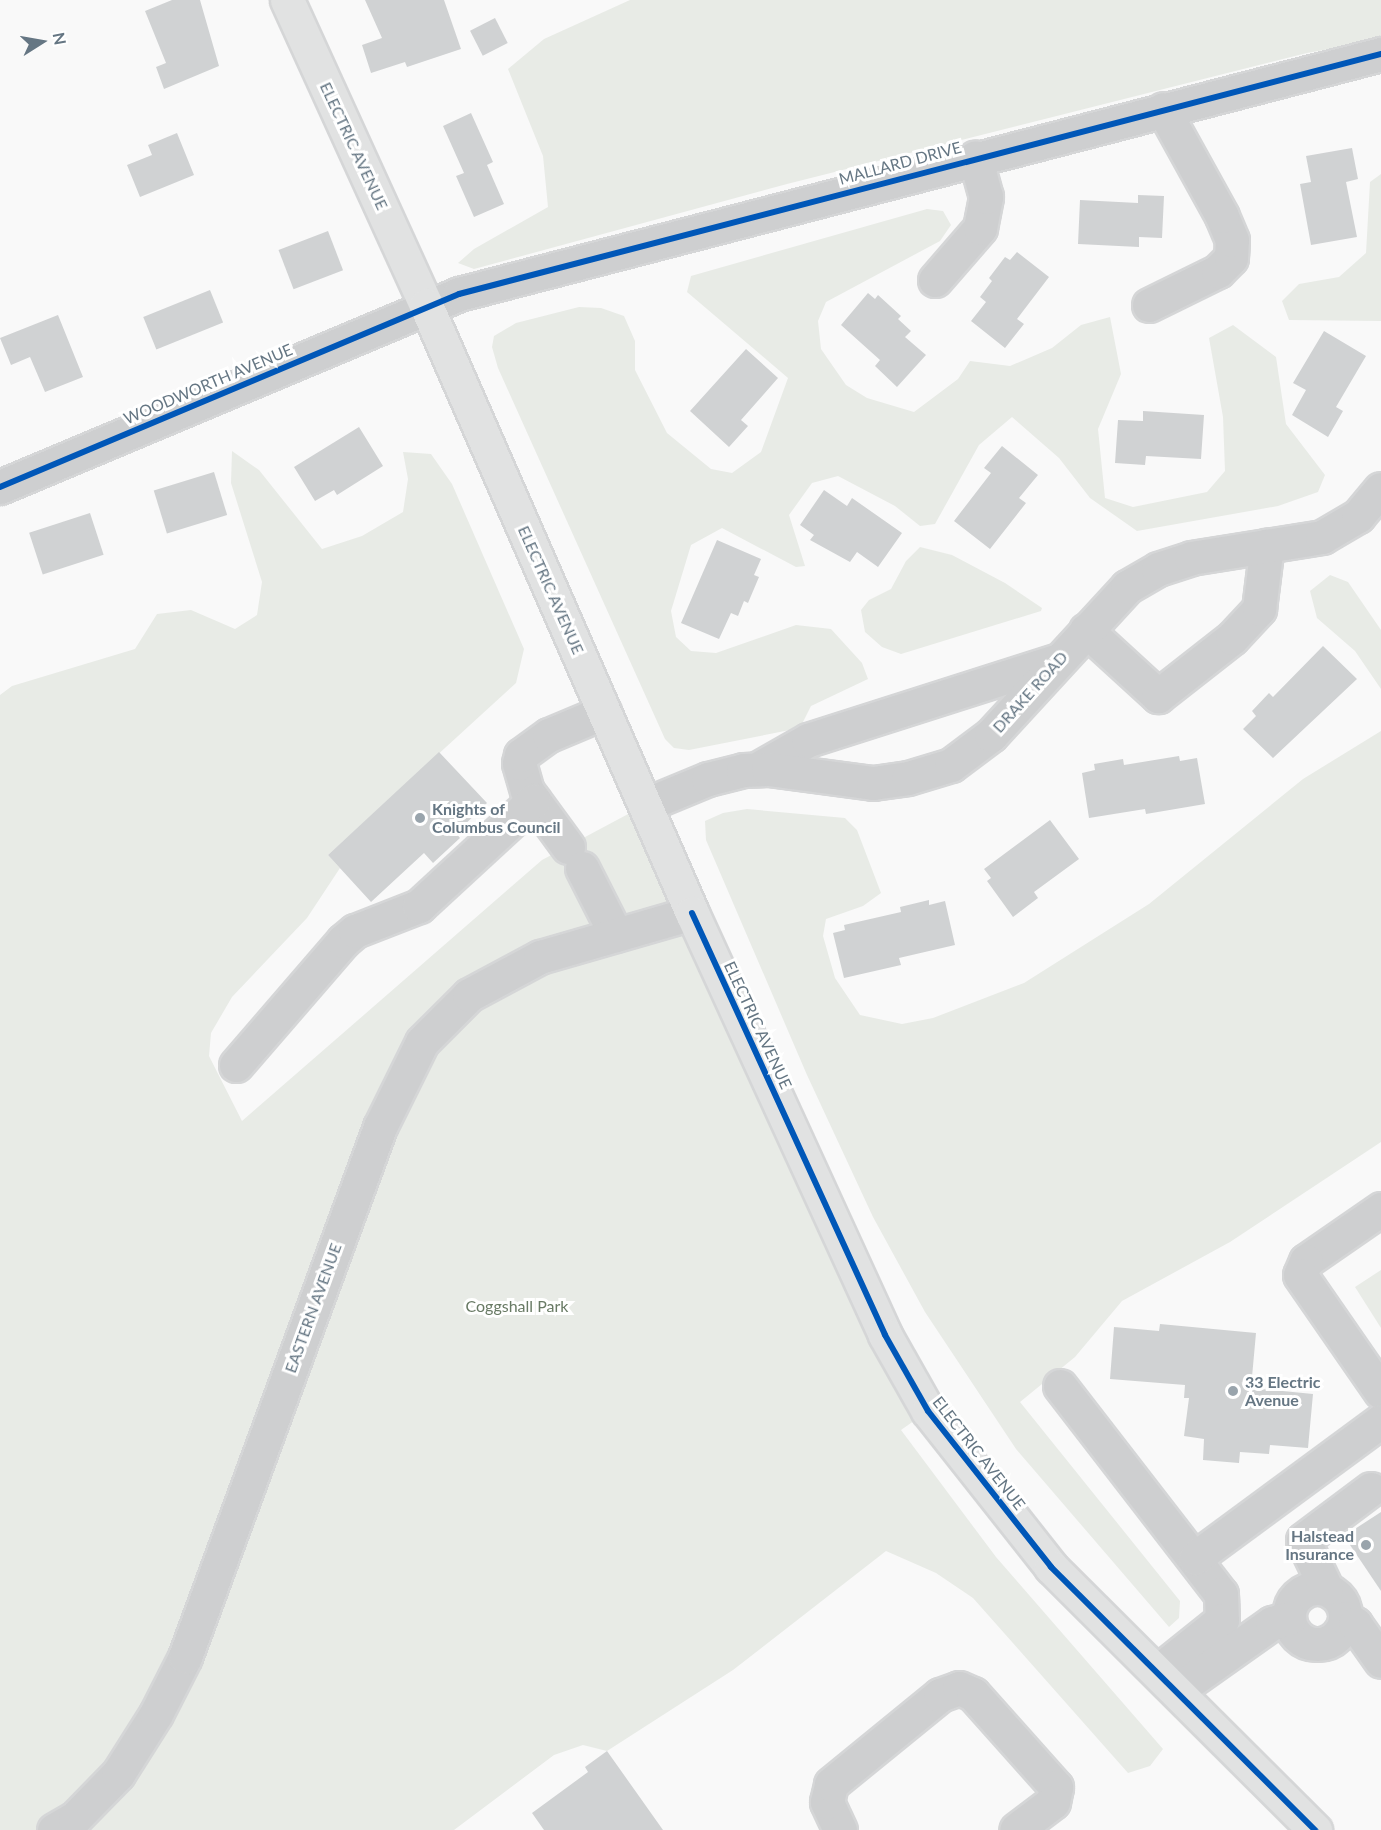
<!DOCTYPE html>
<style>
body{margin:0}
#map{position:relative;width:1381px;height:1830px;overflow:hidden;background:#f9f9f9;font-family:Lato,sans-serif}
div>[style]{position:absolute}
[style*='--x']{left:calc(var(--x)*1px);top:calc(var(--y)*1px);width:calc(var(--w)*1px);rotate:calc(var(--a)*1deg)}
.green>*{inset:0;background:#e8ebe6}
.building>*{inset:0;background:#d0d2d3;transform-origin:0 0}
.roads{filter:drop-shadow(2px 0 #d5d6d7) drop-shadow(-2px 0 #d5d6d7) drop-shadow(0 2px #d5d6d7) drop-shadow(0 -2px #d5d6d7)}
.minor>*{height:33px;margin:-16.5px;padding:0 16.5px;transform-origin:16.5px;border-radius:16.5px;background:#cecfd0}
.minor>.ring{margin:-16.5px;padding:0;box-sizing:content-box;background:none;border:33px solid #cecfd0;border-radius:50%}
.major>*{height:33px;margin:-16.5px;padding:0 16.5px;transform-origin:16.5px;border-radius:16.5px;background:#e1e2e2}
.cycleway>*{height:6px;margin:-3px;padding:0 3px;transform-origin:3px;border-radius:3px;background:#0057b8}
.dots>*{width:16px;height:16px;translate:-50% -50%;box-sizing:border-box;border:3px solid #fff;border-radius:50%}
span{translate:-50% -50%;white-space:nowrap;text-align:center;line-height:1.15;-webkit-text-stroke:6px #fff;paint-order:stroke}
.street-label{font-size:16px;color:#657683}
.poi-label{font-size:16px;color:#657683;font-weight:700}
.left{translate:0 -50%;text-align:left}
.right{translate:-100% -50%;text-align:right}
.park-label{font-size:16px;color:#687a64}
.north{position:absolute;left:12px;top:12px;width:60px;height:60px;-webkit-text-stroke:4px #fff;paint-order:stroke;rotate:79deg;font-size:16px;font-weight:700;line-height:24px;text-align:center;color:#657683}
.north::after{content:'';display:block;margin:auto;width:21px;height:27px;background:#657683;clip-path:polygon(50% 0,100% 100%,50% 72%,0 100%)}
</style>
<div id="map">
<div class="green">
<i style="clip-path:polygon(630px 0,1381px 0,1381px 40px,1307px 53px,787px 184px,474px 269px,458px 263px,474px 249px,548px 207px,543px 156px,508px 69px,544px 39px)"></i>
<i style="clip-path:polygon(1381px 174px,1381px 321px,1289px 320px,1282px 301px,1299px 284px,1339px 277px,1366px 253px,1370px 182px)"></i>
<i style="clip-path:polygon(927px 209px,943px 211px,951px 225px,940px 241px,826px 302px,818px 321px,821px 349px,846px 385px,867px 398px,914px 412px,958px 379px,970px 361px,1010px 366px,1052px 348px,1081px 325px,1110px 317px,1121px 374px,1098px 429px,1105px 498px,1133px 507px,1207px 492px,1225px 471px,1223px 417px,1209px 338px,1233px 325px,1276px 357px,1286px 424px,1325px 475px,1318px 492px,1278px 506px,1137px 531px,1090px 498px,1059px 458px,1012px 417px,979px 445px,935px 524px,920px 526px,895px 506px,838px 476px,812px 483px,789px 515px,805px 566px,796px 567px,722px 528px,691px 545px,671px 611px,676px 637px,691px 651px,716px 653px,796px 625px,831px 629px,862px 663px,868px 679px,811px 706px,800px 728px,689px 750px,674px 748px,665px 739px,498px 368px,492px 347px,494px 336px,516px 323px,579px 307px,601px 308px,624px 316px,635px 341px,635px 370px,667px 433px,711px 469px,732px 473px,761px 452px,788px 378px,687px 292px,691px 276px)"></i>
<i style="clip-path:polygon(232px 451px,259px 470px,322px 549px,362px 536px,403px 512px,408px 479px,403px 452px,431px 454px,452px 484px,524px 649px,516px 683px,328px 855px,340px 868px,307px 918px,232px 997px,211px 1033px,209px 1056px,242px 1121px,542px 860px,645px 805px,928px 1411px,901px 1430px,996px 1557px,1163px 1749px,1150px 1766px,1128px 1773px,973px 1598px,936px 1573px,886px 1551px,733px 1670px,607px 1751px,583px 1745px,554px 1755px,454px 1830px,0 1830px,0 695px,12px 686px,135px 649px,157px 614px,191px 610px,235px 629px,257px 615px,262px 582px,231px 483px)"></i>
<i style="clip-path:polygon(920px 547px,952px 555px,1005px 583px,1042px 608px,1041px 611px,901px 654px,882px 647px,865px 632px,861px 610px,869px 600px,891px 589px,906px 561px)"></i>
<i style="clip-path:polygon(1330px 575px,1348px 582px,1381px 630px,1381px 689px,1355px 651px,1317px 618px,1310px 591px)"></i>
<i style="clip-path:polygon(1381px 731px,1381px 1142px,1230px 1242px,1122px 1301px,1075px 1357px,1020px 1402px,1180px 1601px,1179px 1618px,1169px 1627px,1016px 1449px,925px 1312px,873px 1217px,807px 1075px,706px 840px,705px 821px,723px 813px,747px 809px,845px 818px,857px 830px,881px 893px,863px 906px,826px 919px,823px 936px,835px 978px,860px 1015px,902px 1024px,933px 1018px,1024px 983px,1149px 904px,1303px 779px)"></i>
<i style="clip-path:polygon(1381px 1270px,1381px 1328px,1355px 1287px)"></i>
</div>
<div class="building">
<i style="clip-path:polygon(172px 0,200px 0,219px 66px,164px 89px,156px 67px,166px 63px,145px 11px)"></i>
<i style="clip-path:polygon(365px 0,444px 0,461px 49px,407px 67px,405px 62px,371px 73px,362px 45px,382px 38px)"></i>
<i style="left:495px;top:18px;width:28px;height:28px;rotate:63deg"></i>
<i style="clip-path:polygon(471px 113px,493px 162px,487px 165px,504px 204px,474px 217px,456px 176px,464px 173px,443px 126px)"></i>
<i style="clip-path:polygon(177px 133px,194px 175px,140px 197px,127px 165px,152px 155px,148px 145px)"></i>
<i style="clip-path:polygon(1352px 148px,1358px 179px,1346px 182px,1357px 237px,1311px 245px,1300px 184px,1311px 182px,1306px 156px)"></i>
<i style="clip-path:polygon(1138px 195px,1164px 196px,1162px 238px,1139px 237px,1139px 247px,1078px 244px,1080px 200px,1138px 203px)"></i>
<i style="left:328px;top:231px;width:42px;height:53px;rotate:69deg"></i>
<i style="clip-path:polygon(1017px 252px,1049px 277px,1017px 319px,1024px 324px,1005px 348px,971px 321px,986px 302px,980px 297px,992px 281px,989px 278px,1005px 257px,1010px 260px)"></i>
<i style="left:210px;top:290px;width:35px;height:72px;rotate:68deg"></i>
<i style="clip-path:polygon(868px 293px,875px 299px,878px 295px,901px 316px,898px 319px,911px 331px,905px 337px,926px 355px,897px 387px,875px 366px,880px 360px,841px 325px)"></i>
<i style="clip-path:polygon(58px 315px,83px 377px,45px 392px,30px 357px,11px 365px,0 338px)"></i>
<i style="clip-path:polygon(1324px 331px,1366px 356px,1336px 407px,1343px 411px,1328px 437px,1292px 415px,1306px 390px,1293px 383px)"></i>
<i style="clip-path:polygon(746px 349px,778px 378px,741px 420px,748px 426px,729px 447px,690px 411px)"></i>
<i style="clip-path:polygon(1143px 411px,1204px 415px,1201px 459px,1146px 456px,1145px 465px,1115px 463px,1118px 420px,1143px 421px)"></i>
<i style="clip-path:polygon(359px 427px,383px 466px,337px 495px,334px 490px,315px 501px,294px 467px)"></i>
<i style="clip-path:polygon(1002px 446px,1038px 475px,1019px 498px,1026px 503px,990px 549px,954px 521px,991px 473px,984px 468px)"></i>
<i style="left:214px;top:472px;width:45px;height:63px;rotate:73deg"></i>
<i style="clip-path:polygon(824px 490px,847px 506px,852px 498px,902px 533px,878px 567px,857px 552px,850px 562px,810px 540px,814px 535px,800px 525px)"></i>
<i style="left:90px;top:513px;width:44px;height:64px;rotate:72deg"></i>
<i style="clip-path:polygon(717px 540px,761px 559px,754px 575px,759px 577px,748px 603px,744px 601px,738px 616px,731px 613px,719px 639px,681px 623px)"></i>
<i style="clip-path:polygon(1323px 646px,1357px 679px,1273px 758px,1243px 729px,1256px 716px,1252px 711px,1269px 693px,1273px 697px)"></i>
<i style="clip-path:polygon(439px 752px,487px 803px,456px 833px,460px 838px,433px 863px,424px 853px,371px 902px,328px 855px)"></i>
<i style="clip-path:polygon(1179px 756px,1180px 761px,1197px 758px,1205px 804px,1146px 814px,1145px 809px,1089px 818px,1082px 773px,1095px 770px,1094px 764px,1123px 759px,1124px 765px)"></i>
<i style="clip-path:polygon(1050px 820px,1079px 859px,1034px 892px,1038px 898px,1013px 917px,987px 881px,991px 878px,984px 869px)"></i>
<i style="clip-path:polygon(929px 900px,929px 905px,945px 901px,955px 945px,899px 958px,901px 965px,844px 978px,833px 933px,845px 930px,844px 925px,901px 912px,900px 907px)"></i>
<i style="clip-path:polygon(1160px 1324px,1256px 1333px,1251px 1388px,1313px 1394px,1308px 1448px,1270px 1445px,1269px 1454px,1240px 1452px,1239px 1463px,1203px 1460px,1204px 1439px,1184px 1436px,1189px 1398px,1184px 1398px,1185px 1385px,1110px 1379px,1114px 1327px,1159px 1331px)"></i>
<i style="clip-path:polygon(1381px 1512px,1381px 1591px,1344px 1536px)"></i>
<i style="clip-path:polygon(607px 1751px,663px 1830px,544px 1830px,532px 1813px,588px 1772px,585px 1767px)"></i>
</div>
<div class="roads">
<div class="minor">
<i style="--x:935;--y:280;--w:69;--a:-49.1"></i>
<i style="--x:980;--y:228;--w:32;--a:-79"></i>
<i style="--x:986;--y:197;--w:41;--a:-105.4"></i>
<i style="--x:1149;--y:305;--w:77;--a:-26.2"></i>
<i style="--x:1218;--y:271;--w:18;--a:-45"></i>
<i style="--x:1231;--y:258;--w:18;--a:-87"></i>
<i style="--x:1232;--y:240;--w:26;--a:-113"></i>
<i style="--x:1222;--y:216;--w:122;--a:-118.9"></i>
<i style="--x:0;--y:487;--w:498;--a:-22.8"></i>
<i style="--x:459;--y:294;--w:953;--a:-14.59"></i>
<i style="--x:1086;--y:630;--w:98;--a:42.5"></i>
<i style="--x:1158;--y:696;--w:94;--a:-38.1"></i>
<i style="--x:1232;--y:638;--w:40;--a:-47"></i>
<i style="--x:1259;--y:609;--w:64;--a:-82.9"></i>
<i style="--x:757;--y:769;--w:59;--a:-29.6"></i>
<i style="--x:808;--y:740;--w:260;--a:-17.7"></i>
<i style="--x:645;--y:805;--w:68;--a:-22.4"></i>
<i style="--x:708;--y:779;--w:36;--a:-14"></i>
<i style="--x:743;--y:770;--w:25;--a:-2"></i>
<i style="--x:768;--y:769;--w:106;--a:7.6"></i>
<i style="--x:873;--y:783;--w:35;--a:-8"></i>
<i style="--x:908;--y:778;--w:45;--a:-16.8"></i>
<i style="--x:951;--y:765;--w:50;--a:-36.9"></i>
<i style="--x:991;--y:735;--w:201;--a:-47.4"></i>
<i style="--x:1127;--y:587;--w:36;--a:-30"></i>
<i style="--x:1158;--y:569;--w:35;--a:-18"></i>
<i style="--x:1191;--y:558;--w:133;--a:-9.1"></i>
<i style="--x:1322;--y:537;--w:42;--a:-30.3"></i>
<i style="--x:1358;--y:516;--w:35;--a:-50"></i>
<i style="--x:568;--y:847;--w:69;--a:-126.2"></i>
<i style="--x:527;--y:791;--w:29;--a:-106"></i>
<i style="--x:519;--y:763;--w:8;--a:-76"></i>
<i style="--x:521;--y:755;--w:34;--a:-36"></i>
<i style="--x:549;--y:735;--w:60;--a:-22.7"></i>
<i style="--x:582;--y:868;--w:75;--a:63.1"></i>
<i style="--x:236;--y:1065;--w:164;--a:-49.2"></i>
<i style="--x:343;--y:941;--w:16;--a:-40"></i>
<i style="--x:355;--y:931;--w:69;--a:-21.3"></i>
<i style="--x:419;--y:906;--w:156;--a:-42.7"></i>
<i style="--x:1381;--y:1209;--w:91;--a:145.3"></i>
<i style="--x:1306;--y:1261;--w:15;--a:113"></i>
<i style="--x:1300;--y:1275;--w:142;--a:55.3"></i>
<i style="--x:1060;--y:1386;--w:263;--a:52.3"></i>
<i style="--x:1221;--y:1594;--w:26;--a:88"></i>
<i style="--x:1222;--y:1620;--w:83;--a:141.3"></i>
<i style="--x:1195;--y:1558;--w:231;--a:-36.4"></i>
<i class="ring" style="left:1289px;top:1588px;width:23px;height:23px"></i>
<i style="--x:1326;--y:1588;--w:53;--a:-115.6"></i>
<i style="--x:1303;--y:1540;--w:85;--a:-36.9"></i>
<i style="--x:1345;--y:1618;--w:12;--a:31"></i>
<i style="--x:1355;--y:1624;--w:45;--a:54.9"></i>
<i style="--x:1176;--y:1691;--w:118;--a:-35.3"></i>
<i style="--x:1272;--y:1623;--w:18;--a:-16"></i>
<i style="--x:54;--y:1830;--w:24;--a:-30"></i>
<i style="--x:75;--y:1818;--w:62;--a:-45.7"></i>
<i style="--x:118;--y:1774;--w:71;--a:-57.7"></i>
<i style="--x:156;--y:1714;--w:64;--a:-63"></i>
<i style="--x:185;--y:1657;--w:565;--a:-69.8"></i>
<i style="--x:380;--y:1127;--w:95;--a:-63.7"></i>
<i style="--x:422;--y:1042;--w:66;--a:-45"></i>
<i style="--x:469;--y:995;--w:81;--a:-28.2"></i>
<i style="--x:540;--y:957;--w:158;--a:-16.1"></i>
<i style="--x:840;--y:1830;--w:31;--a:-115"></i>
<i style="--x:827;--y:1802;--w:18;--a:-77"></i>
<i style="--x:831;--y:1784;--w:141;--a:-39.2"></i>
<i style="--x:940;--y:1695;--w:20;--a:-20"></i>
<i style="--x:959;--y:1688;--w:15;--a:23"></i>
<i style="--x:973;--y:1694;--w:125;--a:48.3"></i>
<i style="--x:1056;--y:1787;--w:15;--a:101"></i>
<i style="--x:1053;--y:1802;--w:46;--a:142.9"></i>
</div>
<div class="major">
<i style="--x:287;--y:0;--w:335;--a:65.5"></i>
<i style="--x:426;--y:305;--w:664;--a:66.37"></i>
<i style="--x:692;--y:913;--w:464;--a:65.4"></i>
<i style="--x:885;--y:1335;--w:87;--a:60.5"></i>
<i style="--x:928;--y:1411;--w:199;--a:51.7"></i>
<i style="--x:1051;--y:1567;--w:373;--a:44.9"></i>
</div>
</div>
<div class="cycleway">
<i style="--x:0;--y:487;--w:498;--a:-22.8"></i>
<i style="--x:459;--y:294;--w:953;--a:-14.59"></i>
<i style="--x:692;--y:913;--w:464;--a:65.4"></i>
<i style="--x:885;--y:1335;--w:87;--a:60.5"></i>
<i style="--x:928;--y:1411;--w:199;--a:51.7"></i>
<i style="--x:1051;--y:1567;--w:373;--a:44.9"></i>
</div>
<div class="dots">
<i style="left:420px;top:818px;background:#99a4ac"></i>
<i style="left:1233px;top:1391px;background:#99a4ac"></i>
<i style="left:1366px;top:1545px;background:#99a4ac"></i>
</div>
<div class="street-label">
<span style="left:354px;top:146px;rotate:65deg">ELECTRIC AVENUE</span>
<span style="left:900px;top:163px;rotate:-15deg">MALLARD DRIVE</span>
<span style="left:208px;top:384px;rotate:-23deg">WOODWORTH AVENUE</span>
<span style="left:551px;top:590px;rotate:66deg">ELECTRIC AVENUE</span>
<span style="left:1030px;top:692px;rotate:-48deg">DRAKE ROAD</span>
<span style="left:758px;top:1025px;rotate:65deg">ELECTRIC AVENUE</span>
<span style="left:313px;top:1308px;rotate:-70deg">EASTERN AVENUE</span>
<span style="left:979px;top:1453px;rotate:52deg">ELECTRIC AVENUE</span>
</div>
<div class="poi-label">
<span class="left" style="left:432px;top:818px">Knights of<br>Columbus Council</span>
<span class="left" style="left:1245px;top:1391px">33 Electric<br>Avenue</span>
<span class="right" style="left:1354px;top:1545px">Halstead<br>Insurance</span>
</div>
<div class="park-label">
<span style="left:517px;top:1306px">Coggshall Park</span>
</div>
<div class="north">N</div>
</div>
